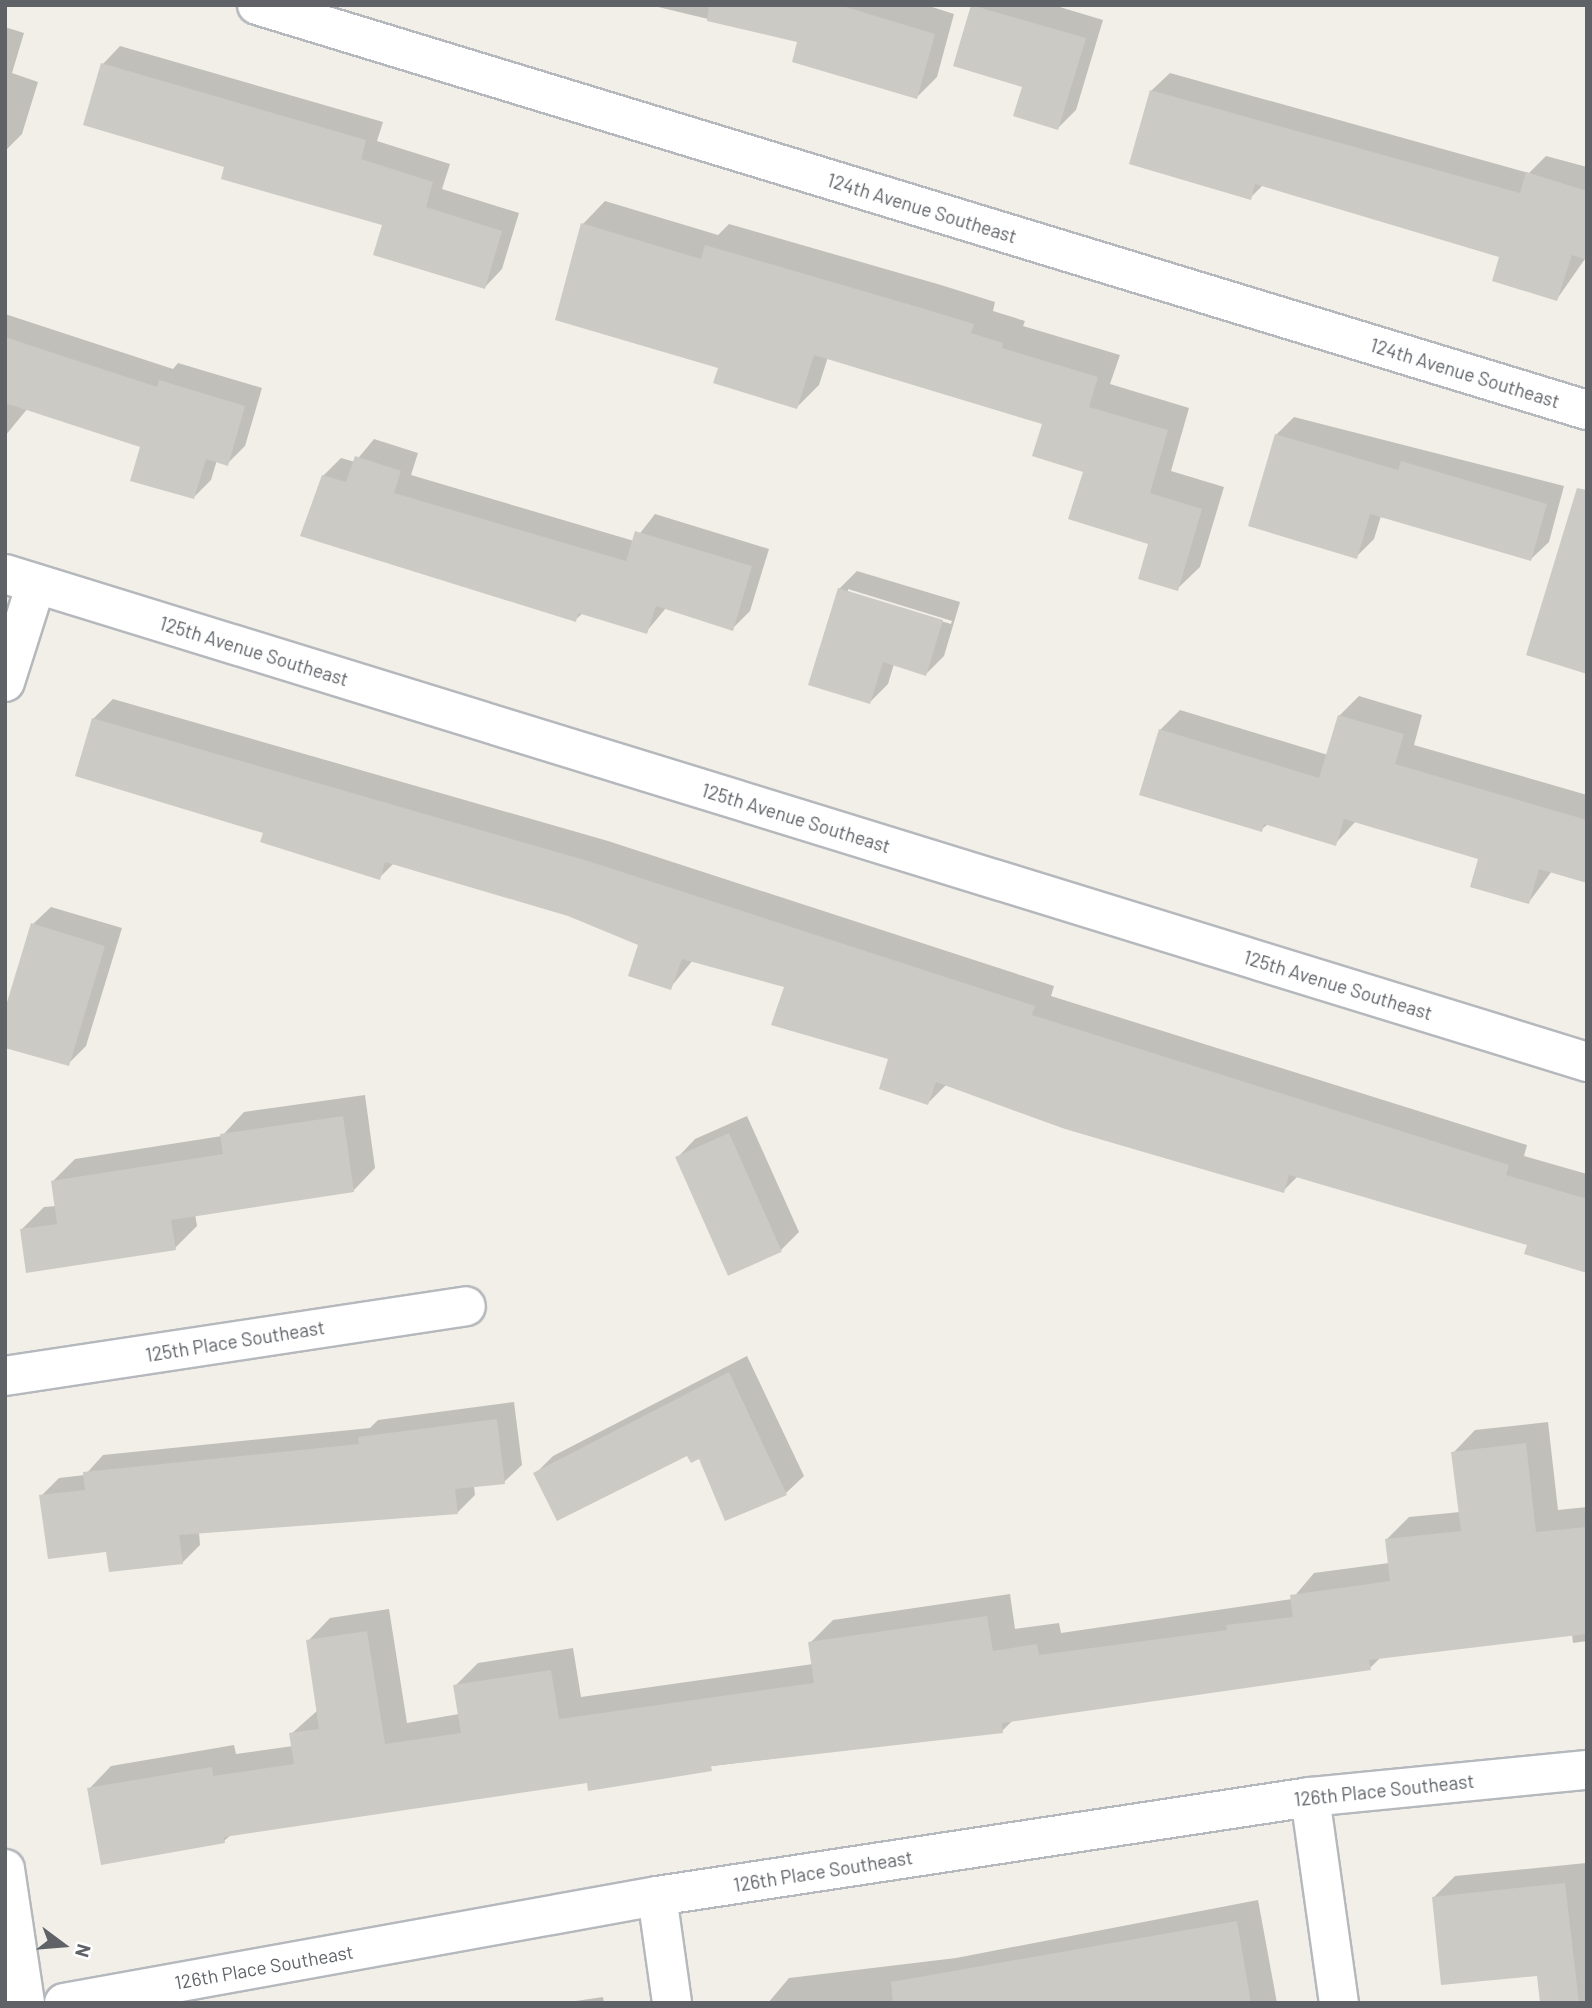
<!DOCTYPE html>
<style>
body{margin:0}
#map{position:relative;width:1592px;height:2008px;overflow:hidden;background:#f1efe8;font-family:Barlow,sans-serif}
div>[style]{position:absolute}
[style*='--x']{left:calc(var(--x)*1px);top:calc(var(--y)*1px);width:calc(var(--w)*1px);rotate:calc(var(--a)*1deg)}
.shadow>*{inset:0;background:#0003}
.building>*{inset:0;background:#cccac5;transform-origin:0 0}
.roads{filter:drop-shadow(2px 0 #b5b8bc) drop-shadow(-2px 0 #b5b8bc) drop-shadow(0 2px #b5b8bc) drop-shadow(0 -2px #b5b8bc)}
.street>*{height:38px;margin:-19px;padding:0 19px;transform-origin:19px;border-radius:19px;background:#fff}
span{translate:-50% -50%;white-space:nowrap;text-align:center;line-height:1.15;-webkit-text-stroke:5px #fff;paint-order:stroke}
.street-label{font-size:19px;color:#5f6368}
.frame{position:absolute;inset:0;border:7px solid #5f6368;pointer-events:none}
.north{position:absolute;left:28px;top:1910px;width:70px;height:70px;-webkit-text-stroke:5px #fff;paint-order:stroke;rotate:106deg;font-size:19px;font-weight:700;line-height:28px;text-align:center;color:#5f6368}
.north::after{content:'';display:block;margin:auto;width:24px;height:32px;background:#5f6368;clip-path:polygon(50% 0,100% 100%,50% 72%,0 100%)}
</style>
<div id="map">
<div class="shadow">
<i style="clip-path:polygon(650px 5px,926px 5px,954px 14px,937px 77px,917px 97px,799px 41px)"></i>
<i style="clip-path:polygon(973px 5px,1053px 5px,1103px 20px,1076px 110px,1058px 128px,1024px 86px,955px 65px)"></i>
<i style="clip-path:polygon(5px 27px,24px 33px,12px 73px,38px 82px,22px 134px,5px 151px)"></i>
<i style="clip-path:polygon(120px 46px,383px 122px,377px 141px,450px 164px,442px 189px,519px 213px,502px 269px,485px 287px,384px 223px,227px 166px,103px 64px)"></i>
<i style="clip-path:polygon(1170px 73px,1529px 173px,1546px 156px,1587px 167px,1587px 256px,1557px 299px,1502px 256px,1264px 184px,1250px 198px,1131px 162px,1152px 90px)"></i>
<i style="clip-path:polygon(605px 201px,718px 235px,729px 224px,941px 285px,995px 302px,993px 311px,1025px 321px,1023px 326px,1120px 355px,1110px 384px,1189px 408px,1171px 471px,1224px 487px,1200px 567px,1177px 589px,1150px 543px,1044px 422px,828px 357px,819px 385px,797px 407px,720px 367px,583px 224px)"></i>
<i style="clip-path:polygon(5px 314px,173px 369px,178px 363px,262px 388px,245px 446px,227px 464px,217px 460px,211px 480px,193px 498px,142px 446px,28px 408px,5px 436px)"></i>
<i style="clip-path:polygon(1294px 417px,1564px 486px,1549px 542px,1531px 559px,1381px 516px,1374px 539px,1356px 557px,1276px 435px)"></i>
<i style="clip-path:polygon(374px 439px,418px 453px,411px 475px,634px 541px,655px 514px,769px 549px,750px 611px,732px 629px,666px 608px,646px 632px,583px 613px,575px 620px,323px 476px,341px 458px,355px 462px)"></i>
<i style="clip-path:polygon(evenodd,857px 571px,960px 602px,944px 656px,926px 674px,894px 664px,888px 684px,870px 702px,839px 589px,857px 571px,848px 589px,952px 621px,951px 624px,848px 593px,848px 589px)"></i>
<i style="clip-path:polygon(1359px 696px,1422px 715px,1414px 745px,1587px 795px,1587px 882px,1552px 871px,1529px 902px,1480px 857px,1356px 821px,1335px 844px,1268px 824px,1261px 830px,1160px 730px,1180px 710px,1328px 755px,1339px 716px)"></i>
<i style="clip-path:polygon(113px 699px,608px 841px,1054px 986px,1051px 996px,1527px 1145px,1524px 1156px,1587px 1174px,1587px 1271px,1529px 1244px,1298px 1176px,1283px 1191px,947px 1084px,928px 1103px,891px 1058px,786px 986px,693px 960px,670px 988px,640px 944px,569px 914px,394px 863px,379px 878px,265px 832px,93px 719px)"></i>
<i style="clip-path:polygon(51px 907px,122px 928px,86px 1046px,68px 1064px,33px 924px)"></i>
<i style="clip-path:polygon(365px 1095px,375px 1168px,353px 1191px,195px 1214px,197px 1226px,175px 1248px,21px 1230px,44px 1207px,56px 1206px,53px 1181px,75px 1159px,222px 1136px,244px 1112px)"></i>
<i style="clip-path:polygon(747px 1116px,799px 1232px,781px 1250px,730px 1273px,678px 1157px,695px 1139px)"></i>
<i style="clip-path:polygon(747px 1356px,804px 1476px,786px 1493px,688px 1453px,535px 1474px,553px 1456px)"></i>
<i style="clip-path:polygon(514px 1402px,522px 1465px,504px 1482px,474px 1486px,475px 1495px,458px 1512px,199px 1532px,200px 1545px,183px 1562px,108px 1550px,41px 1496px,59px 1478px,85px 1475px,103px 1455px,370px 1428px,378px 1420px)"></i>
<i style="clip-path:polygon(1548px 1422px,1558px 1510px,1587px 1507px,1587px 1641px,1573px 1643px,1572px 1634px,1381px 1657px,1370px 1668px,1014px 1719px,1002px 1731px,589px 1781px,232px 1834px,224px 1841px,89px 1789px,111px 1766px,234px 1745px,236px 1754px,293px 1746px,291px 1734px,318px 1710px,308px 1641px,330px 1618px,389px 1609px,407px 1723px,459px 1714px,455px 1686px,478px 1663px,573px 1648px,581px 1697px,813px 1664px,810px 1643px,833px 1620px,962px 1601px,1010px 1594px,1015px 1629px,1059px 1623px,1061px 1633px,1292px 1599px,1314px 1573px,1389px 1563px,1386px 1540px,1409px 1517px,1460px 1512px,1453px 1453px,1475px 1430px)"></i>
<i style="clip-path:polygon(1586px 1863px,1587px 2003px,1541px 2003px,1538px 1974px,1434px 1897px,1455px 1876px)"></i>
<i style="clip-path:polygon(1258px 1900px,1277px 2003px,768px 2003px,789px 1978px,956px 1958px)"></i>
<i style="clip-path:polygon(603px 1997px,604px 2003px,562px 2003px)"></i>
</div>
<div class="building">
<i style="clip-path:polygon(709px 5px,839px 5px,935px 34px,917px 99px,792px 62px,797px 42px,707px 21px)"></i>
<i style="clip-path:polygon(971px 5px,1086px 38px,1058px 130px,1013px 116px,1022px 87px,953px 66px)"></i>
<i style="clip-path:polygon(101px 63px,366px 140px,361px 159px,433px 182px,426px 207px,502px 231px,485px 289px,373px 255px,382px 225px,221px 179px,224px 167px,83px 125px)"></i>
<i style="clip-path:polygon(1150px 90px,1520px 193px,1526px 172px,1587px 191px,1587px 260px,1572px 255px,1557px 301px,1492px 281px,1499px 257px,1255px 184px,1251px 200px,1129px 164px)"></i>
<i style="clip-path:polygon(581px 223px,701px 259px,705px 245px,918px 307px,974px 324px,971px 333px,1003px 343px,1002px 348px,1098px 377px,1089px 407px,1168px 430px,1150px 493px,1202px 509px,1178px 591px,1138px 579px,1148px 544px,1068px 519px,1083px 472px,1032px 456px,1042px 424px,814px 355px,797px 409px,713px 383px,718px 368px,555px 320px)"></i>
<i style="clip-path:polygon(5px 337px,157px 387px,159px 380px,245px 406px,228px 466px,206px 459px,194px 499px,130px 481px,140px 447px,5px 403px)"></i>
<i style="clip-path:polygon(1275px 434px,1398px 470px,1401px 461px,1547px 504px,1531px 561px,1370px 514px,1357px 559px,1248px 526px)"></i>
<i style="clip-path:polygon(355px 456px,401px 471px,394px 493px,626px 561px,635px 531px,752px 566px,733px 631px,656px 606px,647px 634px,578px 613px,576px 622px,300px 536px,322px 475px,346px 482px)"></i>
<i style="clip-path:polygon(1577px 488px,1587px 490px,1587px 674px,1526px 655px)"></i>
<i style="clip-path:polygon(838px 588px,943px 620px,926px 676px,883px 662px,870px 704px,808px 685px)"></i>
<i style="clip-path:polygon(1338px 715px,1404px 734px,1395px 764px,1587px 820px,1587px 883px,1539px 869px,1529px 904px,1470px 887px,1478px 859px,1344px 819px,1336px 846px,1264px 824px,1262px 832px,1139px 795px,1159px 729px,1319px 778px)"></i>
<i style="clip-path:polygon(92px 718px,588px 861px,1035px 1006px,1032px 1015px,1509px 1165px,1506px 1175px,1587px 1199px,1587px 1273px,1524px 1254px,1527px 1245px,1289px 1175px,1284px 1193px,1065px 1129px,936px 1082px,928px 1105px,879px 1089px,888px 1059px,771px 1025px,784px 987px,682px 959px,671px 990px,628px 976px,638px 945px,568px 916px,385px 862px,380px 880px,260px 842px,263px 833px,75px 776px)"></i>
<i style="clip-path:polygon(31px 923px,105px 946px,69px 1066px,5px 1048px,5px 1009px)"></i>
<i style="clip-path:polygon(343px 1116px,354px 1192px,171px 1220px,176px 1250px,26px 1273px,20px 1229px,57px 1224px,51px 1181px,223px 1154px,220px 1134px)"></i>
<i style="left:729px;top:1133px;width:130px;height:59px;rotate:66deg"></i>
<i style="clip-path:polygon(729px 1372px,787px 1495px,725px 1521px,699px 1459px,691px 1463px,687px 1456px,557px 1521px,533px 1473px)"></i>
<i style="clip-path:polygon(497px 1419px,505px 1484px,455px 1489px,458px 1514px,179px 1535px,183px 1564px,109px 1572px,106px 1552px,48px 1559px,39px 1495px,85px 1490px,83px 1472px,359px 1444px,358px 1437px)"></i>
<i style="clip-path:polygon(1526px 1443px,1536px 1532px,1587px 1527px,1587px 1634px,1369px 1660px,1371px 1670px,1002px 1723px,1003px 1733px,711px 1766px,712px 1771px,588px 1791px,587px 1783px,224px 1837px,225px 1843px,101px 1865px,87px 1788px,212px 1767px,213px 1776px,294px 1764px,289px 1733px,319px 1729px,306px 1640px,367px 1631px,385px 1744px,461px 1733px,453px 1685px,551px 1670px,559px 1719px,814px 1683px,808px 1642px,987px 1616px,993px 1651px,1037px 1644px,1039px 1655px,1227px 1630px,1226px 1625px,1293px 1617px,1290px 1595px,1390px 1581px,1385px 1539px,1461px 1531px,1451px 1452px)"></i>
<i style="clip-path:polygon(1565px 1883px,1579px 2003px,1540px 2003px,1537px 1976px,1441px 1985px,1432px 1897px)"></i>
<i style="clip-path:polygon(1237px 1921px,1251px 2003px,893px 2003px,891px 1982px)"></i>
</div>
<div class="roads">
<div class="street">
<i style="--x:257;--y:5;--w:1390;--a:16.94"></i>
<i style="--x:5;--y:574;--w:1656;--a:17.14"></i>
<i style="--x:5;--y:682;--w:103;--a:-72.4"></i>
<i style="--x:5;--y:1376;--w:466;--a:-8.6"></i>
<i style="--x:1310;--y:1797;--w:208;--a:82"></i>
<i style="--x:5;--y:1869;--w:135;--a:81.5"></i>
<i style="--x:657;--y:1896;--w:108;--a:82"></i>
<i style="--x:64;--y:2003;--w:603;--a:-10.23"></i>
<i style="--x:657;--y:1896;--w:660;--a:-8.62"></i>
<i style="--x:1310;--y:1797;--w:278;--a:-5.6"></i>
</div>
</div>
<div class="street-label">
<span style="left:922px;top:208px;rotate:17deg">124th Avenue Southeast</span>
<span style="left:1465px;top:373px;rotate:17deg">124th Avenue Southeast</span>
<span style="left:254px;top:651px;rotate:17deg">125th Avenue Southeast</span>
<span style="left:796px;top:818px;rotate:17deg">125th Avenue Southeast</span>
<span style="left:1338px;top:985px;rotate:17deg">125th Avenue Southeast</span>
<span style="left:235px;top:1341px;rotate:-9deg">125th Place Southeast</span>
<span style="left:1384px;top:1790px;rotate:-6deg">126th Place Southeast</span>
<span style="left:823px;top:1871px;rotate:-9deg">126th Place Southeast</span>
<span style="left:264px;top:1967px;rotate:-10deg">126th Place Southeast</span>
</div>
<div class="frame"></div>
<div class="north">N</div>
</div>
